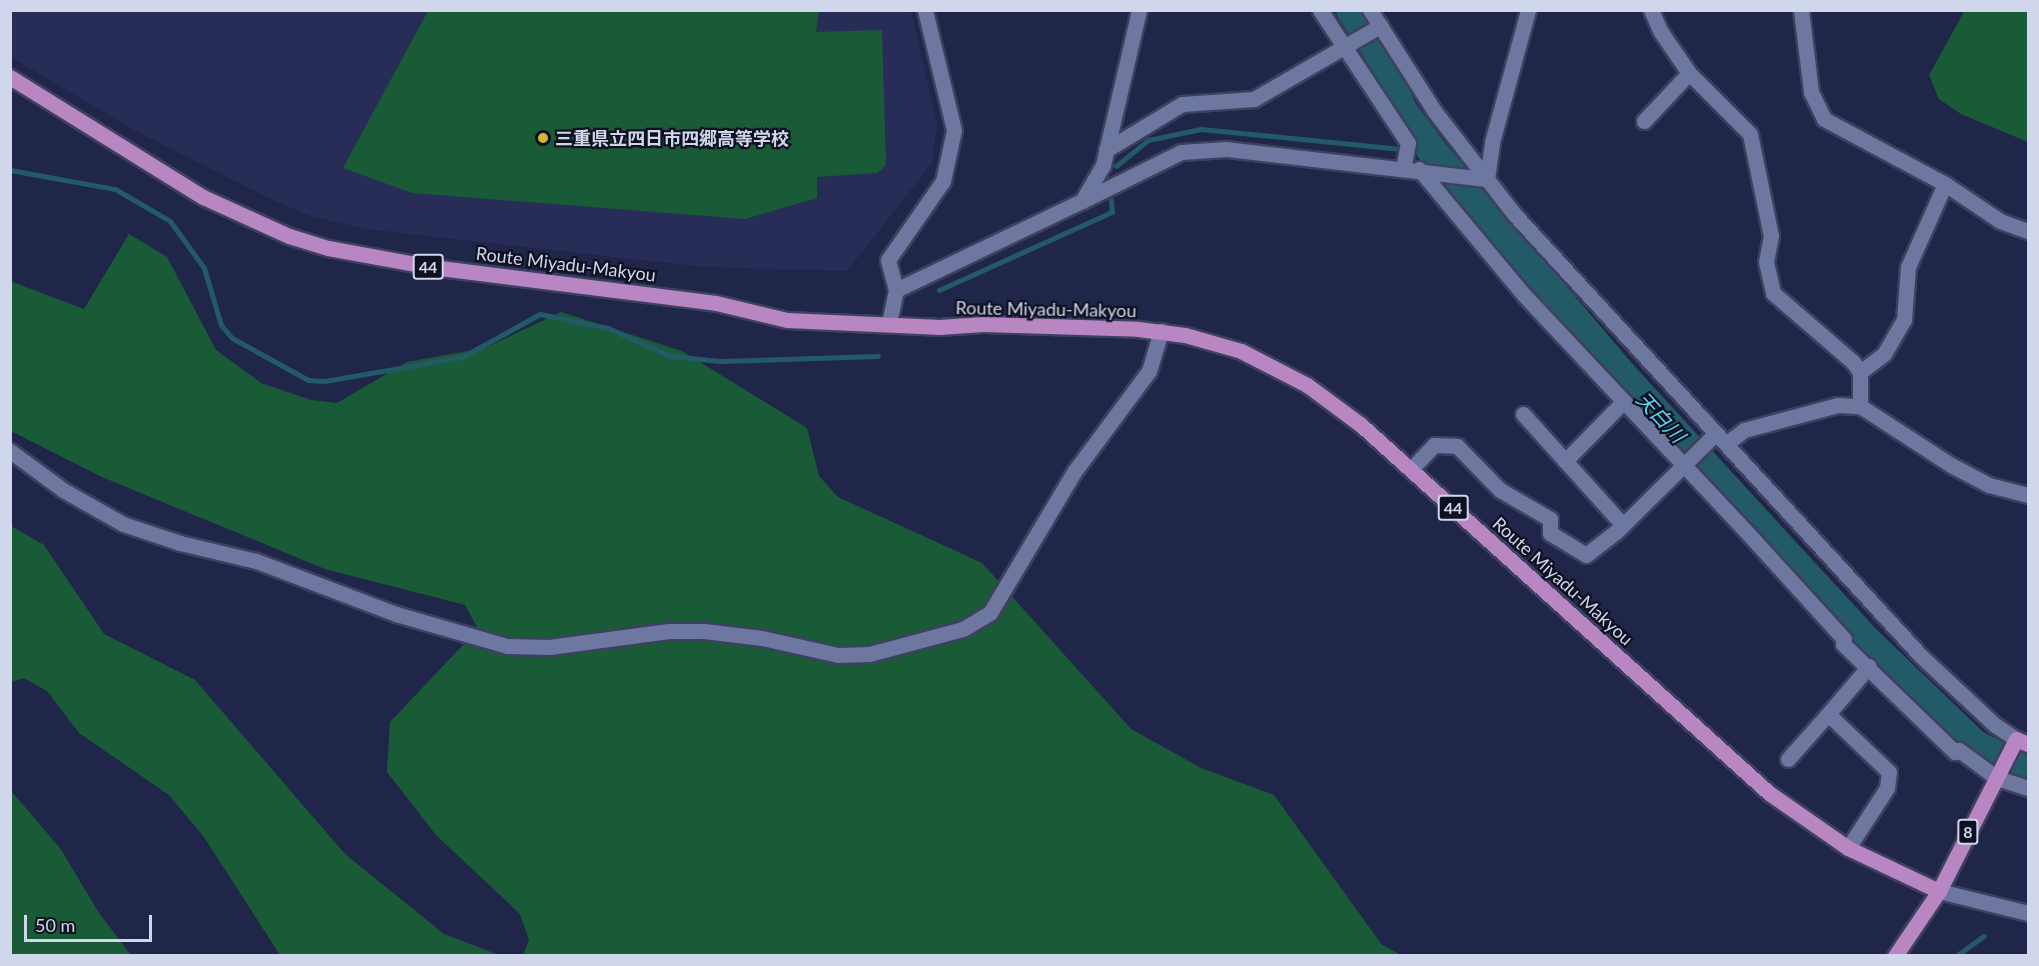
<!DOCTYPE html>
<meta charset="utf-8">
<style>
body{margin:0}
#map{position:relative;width:2039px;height:966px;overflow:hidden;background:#202649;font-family:Lato,"Noto Sans JP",sans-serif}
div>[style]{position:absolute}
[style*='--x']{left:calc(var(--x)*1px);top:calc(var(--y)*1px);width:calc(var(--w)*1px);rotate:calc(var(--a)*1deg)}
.built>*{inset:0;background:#272d57}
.green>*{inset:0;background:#195b36}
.stream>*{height:5px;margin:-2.5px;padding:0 2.5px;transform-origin:2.5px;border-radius:2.5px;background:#225b67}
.river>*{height:30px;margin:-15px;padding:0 15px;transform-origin:15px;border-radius:15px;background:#225b67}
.roads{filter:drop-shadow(2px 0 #3d415f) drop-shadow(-2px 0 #3d415f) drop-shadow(0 2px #3d415f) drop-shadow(0 -2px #3d415f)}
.minor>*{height:15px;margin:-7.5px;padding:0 7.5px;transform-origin:7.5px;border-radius:7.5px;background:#6d77a0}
.tertiary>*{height:15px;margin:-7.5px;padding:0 7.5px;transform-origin:7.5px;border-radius:7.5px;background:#6d77a0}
.secondary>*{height:15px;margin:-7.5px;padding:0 7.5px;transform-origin:7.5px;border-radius:7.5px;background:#6d77a0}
.primary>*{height:15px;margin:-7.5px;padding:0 7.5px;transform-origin:7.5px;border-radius:7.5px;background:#b886c2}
.dots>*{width:16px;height:16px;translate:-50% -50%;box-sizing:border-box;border:3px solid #0e1120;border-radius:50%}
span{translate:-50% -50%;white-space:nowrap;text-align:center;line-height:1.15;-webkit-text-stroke:4.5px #0e1120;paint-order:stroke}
.shield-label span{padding:2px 4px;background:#0e1120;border:2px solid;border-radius:4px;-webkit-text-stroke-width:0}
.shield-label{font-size:16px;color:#d0d6ec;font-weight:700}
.poi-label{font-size:18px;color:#d0d6ec;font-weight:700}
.left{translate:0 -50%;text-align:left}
.street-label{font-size:18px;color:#d0d6ec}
.water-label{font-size:20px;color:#60d5ee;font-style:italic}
.frame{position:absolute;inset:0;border:12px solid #d0d6ec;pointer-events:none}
.scale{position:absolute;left:24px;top:915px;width:128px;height:27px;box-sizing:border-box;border:3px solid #d0d6ec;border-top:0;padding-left:8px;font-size:18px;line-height:21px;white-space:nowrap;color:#d0d6ec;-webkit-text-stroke:4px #0e1120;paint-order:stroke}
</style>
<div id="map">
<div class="built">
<i style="clip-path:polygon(11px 11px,911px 11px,937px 123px,932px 163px,847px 271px,704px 267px,366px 229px,307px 215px,267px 197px,136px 131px,11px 57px)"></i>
</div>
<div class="green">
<i style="clip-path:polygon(1965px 10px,2028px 11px,2028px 142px,1961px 114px,1939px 99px,1929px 75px)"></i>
<i style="clip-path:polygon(819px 11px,816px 32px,882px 30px,886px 165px,877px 173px,817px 177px,817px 198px,745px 219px,412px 193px,343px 168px,428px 11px)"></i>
<i style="clip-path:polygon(129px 234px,167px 257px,216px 350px,261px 383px,311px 400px,337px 403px,407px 362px,485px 348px,561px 312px,682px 351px,807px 428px,819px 476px,838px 497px,982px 563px,1131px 729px,1201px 768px,1274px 795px,1382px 945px,1401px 955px,523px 955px,529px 940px,520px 914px,436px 835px,387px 772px,390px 722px,478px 629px,465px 605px,325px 569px,102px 477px,11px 431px,10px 281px,84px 309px)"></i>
<i style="clip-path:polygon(11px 526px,44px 545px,104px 634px,195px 680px,345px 854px,444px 934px,499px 955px,280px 955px,204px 837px,169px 795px,79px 733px,47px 691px,24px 678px,11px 682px)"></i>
<i style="clip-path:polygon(11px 791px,60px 848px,99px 913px,131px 955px,11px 955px)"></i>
</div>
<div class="stream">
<i style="--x:1116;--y:166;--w:41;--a:-39.1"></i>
<i style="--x:1148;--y:140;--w:54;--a:-11.7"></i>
<i style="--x:1201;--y:129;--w:233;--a:5.7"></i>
<i style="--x:10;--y:170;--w:107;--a:10.3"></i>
<i style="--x:115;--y:189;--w:64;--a:30.2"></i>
<i style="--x:170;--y:221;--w:58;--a:54.1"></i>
<i style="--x:204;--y:268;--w:59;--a:73.4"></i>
<i style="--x:221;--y:325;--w:17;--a:50"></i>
<i style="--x:232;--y:338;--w:87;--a:28.9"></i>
<i style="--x:308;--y:380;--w:17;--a:3"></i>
<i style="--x:325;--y:381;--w:139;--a:-9.9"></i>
<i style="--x:462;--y:357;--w:89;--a:-28.9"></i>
<i style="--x:540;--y:314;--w:69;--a:11.6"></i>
<i style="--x:608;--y:328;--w:68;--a:24.3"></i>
<i style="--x:670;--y:356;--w:50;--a:5.7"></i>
<i style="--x:720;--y:361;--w:158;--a:-1.8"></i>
<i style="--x:939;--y:290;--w:190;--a:-24.3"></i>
<i style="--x:1112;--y:212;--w:12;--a:-95"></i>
<i style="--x:1956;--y:956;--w:34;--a:-36"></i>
</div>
<div class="river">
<i style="--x:1351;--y:10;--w:47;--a:56.3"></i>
<i style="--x:1377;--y:49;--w:66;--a:67.7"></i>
<i style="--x:1402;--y:110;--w:52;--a:53.6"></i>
<i style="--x:1433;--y:152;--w:294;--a:49.7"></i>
<i style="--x:1623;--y:376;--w:362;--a:47.4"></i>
<i style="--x:1868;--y:642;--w:147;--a:43.9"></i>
<i style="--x:1974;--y:744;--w:61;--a:27.4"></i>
</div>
<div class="roads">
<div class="minor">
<i style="--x:1320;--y:10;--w:159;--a:56.5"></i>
<i style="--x:1408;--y:143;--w:25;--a:101"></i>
<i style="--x:1370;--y:10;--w:121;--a:57.5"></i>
<i style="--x:1435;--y:112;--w:129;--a:52.2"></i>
<i style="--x:1514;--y:214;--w:602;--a:47.36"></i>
<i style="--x:1922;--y:657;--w:100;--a:43"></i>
<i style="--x:1995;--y:725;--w:25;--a:34"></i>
<i style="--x:1651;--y:10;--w:24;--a:66"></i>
<i style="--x:1661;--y:32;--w:50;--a:55.7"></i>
<i style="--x:1689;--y:73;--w:86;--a:45"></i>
<i style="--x:1750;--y:134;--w:104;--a:78.4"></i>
<i style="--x:1771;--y:236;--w:26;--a:101"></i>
<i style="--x:1766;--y:262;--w:32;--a:77"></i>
<i style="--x:1773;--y:293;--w:106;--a:40.8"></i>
<i style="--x:1853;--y:362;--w:12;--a:55"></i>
<i style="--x:1860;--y:372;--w:34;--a:90"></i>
<i style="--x:1801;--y:10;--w:83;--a:83"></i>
<i style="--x:1811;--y:92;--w:30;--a:64"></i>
<i style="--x:1824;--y:119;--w:137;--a:28.2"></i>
<i style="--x:1945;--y:184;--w:66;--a:33.9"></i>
<i style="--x:2000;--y:221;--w:30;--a:20"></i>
<i style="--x:1644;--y:121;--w:66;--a:-46.8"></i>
<i style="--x:1106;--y:150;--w:89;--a:-31.2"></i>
<i style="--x:1182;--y:104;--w:72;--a:-4"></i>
<i style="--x:1254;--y:99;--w:146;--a:-30.1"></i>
<i style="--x:1419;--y:169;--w:164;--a:50.2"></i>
<i style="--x:1524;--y:295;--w:335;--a:46.8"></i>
<i style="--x:1753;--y:539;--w:135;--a:47.7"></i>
<i style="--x:1844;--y:639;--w:5;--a:101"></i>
<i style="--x:1843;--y:644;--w:156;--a:44"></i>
<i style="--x:1955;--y:752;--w:4;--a:-27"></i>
<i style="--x:1959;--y:750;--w:47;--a:36.4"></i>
<i style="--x:1997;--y:778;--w:33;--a:18"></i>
<i style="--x:1487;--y:179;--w:37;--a:-82"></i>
<i style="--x:1492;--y:142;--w:137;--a:-74.7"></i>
<i style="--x:896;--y:290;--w:31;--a:-105"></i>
<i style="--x:888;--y:260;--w:96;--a:-55.2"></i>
<i style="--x:943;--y:181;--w:52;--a:-77.8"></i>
<i style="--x:954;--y:130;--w:123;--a:-103.6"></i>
<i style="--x:1860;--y:372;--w:30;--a:-37"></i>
<i style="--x:1884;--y:354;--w:39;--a:-60"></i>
<i style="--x:1904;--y:320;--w:53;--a:-85.7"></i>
<i style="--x:1908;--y:267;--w:91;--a:-66"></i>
<i style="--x:1523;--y:414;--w:148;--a:48"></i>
<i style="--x:1726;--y:444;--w:23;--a:-38"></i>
<i style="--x:1744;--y:430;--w:97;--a:-14.9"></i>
<i style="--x:1838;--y:405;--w:22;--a:3"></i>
<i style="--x:1860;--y:406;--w:108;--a:33"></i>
<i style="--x:1951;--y:465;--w:43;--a:27.8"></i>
<i style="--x:1989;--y:485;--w:40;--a:14.4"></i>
<i style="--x:10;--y:451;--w:66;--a:36.3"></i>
<i style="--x:63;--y:490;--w:69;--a:29.5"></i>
<i style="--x:123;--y:524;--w:60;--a:18.4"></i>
<i style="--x:180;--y:543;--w:78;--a:13.3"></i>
<i style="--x:256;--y:561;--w:150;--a:20.7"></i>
<i style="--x:396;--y:614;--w:116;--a:16.1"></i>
<i style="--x:507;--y:646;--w:42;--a:1.4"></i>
<i style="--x:549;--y:647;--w:121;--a:-7.6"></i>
<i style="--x:669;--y:631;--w:35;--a:0"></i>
<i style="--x:704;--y:631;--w:58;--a:6.9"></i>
<i style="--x:762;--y:638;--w:78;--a:12.6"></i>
<i style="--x:838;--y:655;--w:31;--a:-2"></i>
<i style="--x:869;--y:654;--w:97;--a:-14.9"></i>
<i style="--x:963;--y:629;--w:31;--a:-31"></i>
<i style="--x:990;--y:613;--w:164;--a:-59.2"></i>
<i style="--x:1074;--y:472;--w:126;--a:-53.4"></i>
<i style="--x:1149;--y:371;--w:42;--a:-73.3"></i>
<i style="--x:1565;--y:461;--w:84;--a:-45.5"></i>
<i style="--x:1411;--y:469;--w:33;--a:-46"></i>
<i style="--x:1434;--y:445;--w:23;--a:2"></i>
<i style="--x:1457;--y:446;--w:62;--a:45.7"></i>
<i style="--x:1500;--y:490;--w:58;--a:30.1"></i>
<i style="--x:1550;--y:519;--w:14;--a:90"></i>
<i style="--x:1550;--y:533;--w:42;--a:31.4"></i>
<i style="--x:1586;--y:555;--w:39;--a:-38"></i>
<i style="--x:1617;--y:531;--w:139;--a:-44.7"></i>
<i style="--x:1788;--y:759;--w:60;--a:-48.4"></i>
<i style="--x:1848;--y:848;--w:72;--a:-57"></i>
<i style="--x:1887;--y:788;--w:16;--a:-83"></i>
<i style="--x:1889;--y:772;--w:84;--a:-136.4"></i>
<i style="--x:1828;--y:714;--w:63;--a:-49.5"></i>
</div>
<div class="tertiary">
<i style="--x:1082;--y:201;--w:110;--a:-26.3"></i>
<i style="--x:1181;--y:152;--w:45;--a:-3.8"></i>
<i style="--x:1226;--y:149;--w:263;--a:6.6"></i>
<i style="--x:1939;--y:891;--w:92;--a:13.9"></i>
</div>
<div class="secondary">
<i style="--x:889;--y:323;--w:34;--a:-78"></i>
<i style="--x:896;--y:290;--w:206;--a:-25.6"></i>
<i style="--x:1082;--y:201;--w:42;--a:-59.7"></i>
<i style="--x:1103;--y:165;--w:159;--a:-76.9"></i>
</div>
<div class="primary">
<i style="--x:10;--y:77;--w:227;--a:31.9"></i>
<i style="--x:203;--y:197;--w:94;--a:24.4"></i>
<i style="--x:289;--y:236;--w:41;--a:17.1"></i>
<i style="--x:328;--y:248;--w:106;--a:10.4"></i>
<i style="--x:432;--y:267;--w:286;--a:7.2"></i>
<i style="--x:716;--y:303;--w:73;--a:13.5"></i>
<i style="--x:787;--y:320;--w:152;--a:2.6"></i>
<i style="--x:939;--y:327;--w:44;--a:-3.9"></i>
<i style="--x:983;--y:324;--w:155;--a:1.8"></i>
<i style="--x:1138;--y:329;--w:47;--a:7.3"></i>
<i style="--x:1185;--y:335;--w:58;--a:15.9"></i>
<i style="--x:1241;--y:351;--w:74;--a:27.3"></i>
<i style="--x:1307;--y:385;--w:67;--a:36.5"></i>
<i style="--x:1361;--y:425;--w:549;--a:42.05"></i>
<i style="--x:1769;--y:793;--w:96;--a:34.8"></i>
<i style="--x:1848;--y:848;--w:101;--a:25.3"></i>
<i style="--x:1895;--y:956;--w:78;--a:-55.9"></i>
<i style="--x:1939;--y:891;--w:170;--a:-63.1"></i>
<i style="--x:2016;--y:739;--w:13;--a:23"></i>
</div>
</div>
<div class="dots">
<i style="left:543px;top:138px;background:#d5b534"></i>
</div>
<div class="shield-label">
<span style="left:428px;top:267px">44</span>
<span style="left:1453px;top:508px">44</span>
<span style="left:1968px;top:832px">8</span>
</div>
<div class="poi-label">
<span class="left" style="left:555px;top:138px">三重県立四日市四郷高等学校</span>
</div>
<div class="street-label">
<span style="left:566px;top:264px;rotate:7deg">Route Miyadu-Makyou</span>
<span style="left:1046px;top:309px;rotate:1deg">Route Miyadu-Makyou</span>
<span style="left:1563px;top:581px;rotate:42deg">Route Miyadu-Makyou</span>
</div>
<div class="water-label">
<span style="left:1661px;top:417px;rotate:47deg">天白川</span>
</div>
<div class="frame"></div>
<div class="scale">50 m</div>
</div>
